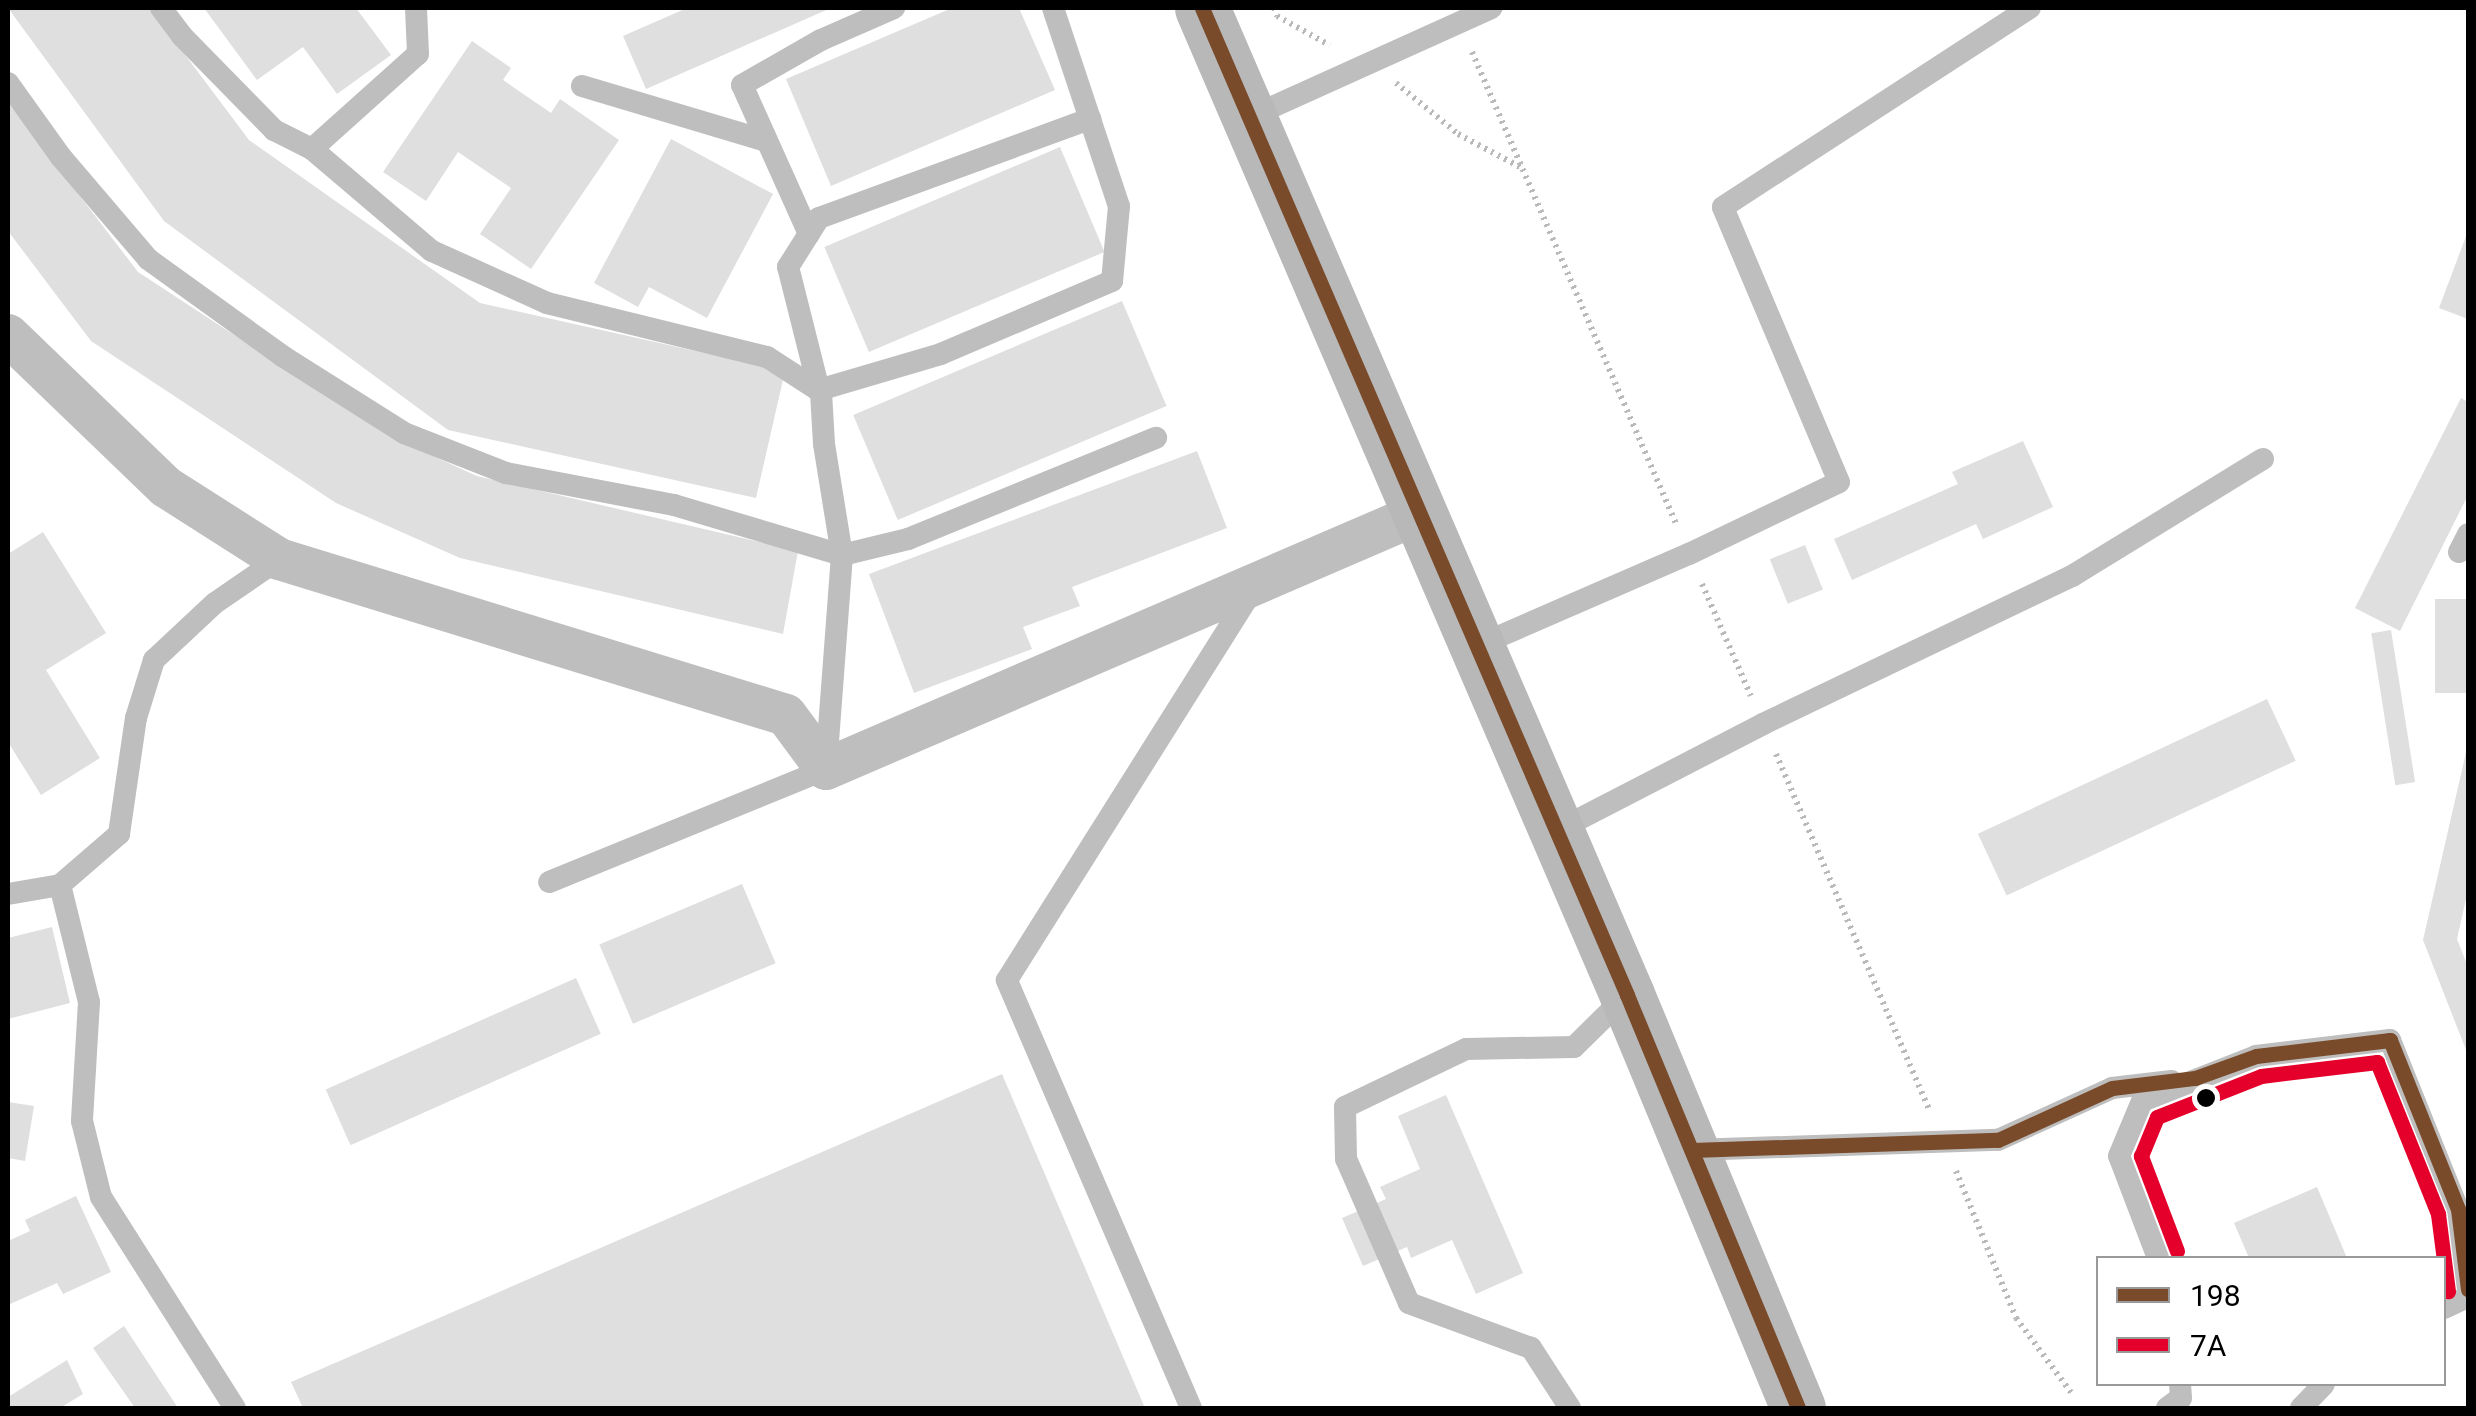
<!DOCTYPE html>
<meta charset="utf-8">
<style>
body{margin:0}
#map{position:relative;width:2476px;height:1416px;overflow:hidden;background:#fff;font-family:Roboto,sans-serif}
div>[style]{position:absolute}
[style*='--x']{left:calc(var(--x)*1px);top:calc(var(--y)*1px);width:calc(var(--w)*1px);rotate:calc(var(--a)*1deg)}
.building>*{inset:0;background:#dfdfdf;transform-origin:0 0}
.path>*{height:6px;margin-top:-3px;transform-origin:0;background:repeating-linear-gradient(90deg,#b9b9b9 0 2.5px,transparent 0 7.5px)}
.lane>*{height:22px;margin:-11px;padding:0 11px;transform-origin:11px;border-radius:11px;background:#bebebe}
.street>*{height:42px;margin:-21px;padding:0 21px;transform-origin:21px;border-radius:21px;background:#bebebe}
.secondary>*{height:55px;margin:-27.5px;padding:0 27.5px;transform-origin:27.5px;border-radius:27.5px;background:#b8b8b8}
.bus-1>*{height:15px;margin:-7.5px;padding:0 7.5px;transform-origin:7.5px;border-radius:7.5px;background:#7a4b2a}
.bus-2>*{height:15px;margin:-7.5px;padding:0 7.5px;transform-origin:7.5px;border-radius:7.5px;background:#e4002b}
.dots>*{width:28px;height:28px;translate:-50% -50%;box-sizing:border-box;border:5px solid #fff;border-radius:50%}
span{translate:-50% -50%;white-space:nowrap;text-align:center;line-height:1.15;-webkit-text-stroke:8px #fff;paint-order:stroke}
.frame{position:absolute;inset:0;border:10px solid #000;pointer-events:none}
.legend{position:absolute;left:2096px;top:1256px;width:350px;height:130px;box-sizing:border-box;background:#fff;border:2px solid #999;margin:0;padding:12px 18px;list-style:none;font-size:30px;color:#000}
.legend li{display:flex;align-items:center;gap:20px;height:50px}
.legend b{width:50px;border:2px solid #999}
</style>
<div id="map">
<div class="building">
<i style="clip-path:polygon(8px 8px,150px 8px,249px 140px,480px 303px,785px 371px,756px 498px,448px 430px,164px 221px)"></i>
<i style="clip-path:polygon(204px 8px,356px 8px,391px 55px,337px 94px,303px 47px,257px 80px)"></i>
<i style="clip-path:polygon(687px 8px,831px 8px,646px 89px,623px 36px)"></i>
<i style="clip-path:polygon(952px 8px,1019px 8px,1055px 90px,831px 186px,786px 79px)"></i>
<i style="clip-path:polygon(472px 41px,511px 68px,503px 80px,551px 113px,560px 99px,619px 140px,531px 269px,480px 234px,511px 188px,458px 152px,426px 201px,383px 172px)"></i>
<i style="clip-path:polygon(8px 102px,138px 272px,387px 435px,477px 476px,798px 551px,783px 634px,460px 558px,336px 503px,91px 341px,8px 231px)"></i>
<i style="clip-path:polygon(671px 139px,773px 194px,707px 318px,649px 287px,638px 307px,594px 283px)"></i>
<i style="left:1060px;top:147px;width:114px;height:256px;rotate:67deg"></i>
<i style="clip-path:polygon(2468px 231px,2468px 319px,2439px 308px)"></i>
<i style="left:1122px;top:301px;width:114px;height:292px;rotate:67deg"></i>
<i style="clip-path:polygon(2461px 398px,2468px 402px,2468px 495px,2400px 631px,2355px 608px)"></i>
<i style="clip-path:polygon(2023px 441px,2053px 507px,1983px 539px,1976px 524px,1852px 580px,1834px 539px,1958px 484px,1952px 472px)"></i>
<i style="clip-path:polygon(1197px 451px,1227px 528px,1072px 587px,1080px 606px,1023px 627px,1032px 649px,914px 693px,869px 574px)"></i>
<i style="clip-path:polygon(43px 532px,106px 633px,46px 670px,100px 758px,41px 795px,8px 742px,8px 554px)"></i>
<i style="left:1805px;top:545px;width:48px;height:38px;rotate:68deg"></i>
<i style="left:2468px;top:599px;width:94px;height:33px;rotate:90deg"></i>
<i style="left:2391px;top:630px;width:154px;height:20px;rotate:81deg"></i>
<i style="left:2267px;top:699px;width:68px;height:319px;rotate:65deg"></i>
<i style="clip-path:polygon(2467px 748px,2468px 890px,2457px 939px,2468px 967px,2468px 1055px,2423px 940px)"></i>
<i style="left:742px;top:884px;width:86px;height:155px;rotate:67deg"></i>
<i style="clip-path:polygon(52px 927px,70px 1003px,8px 1019px,8px 938px)"></i>
<i style="left:576px;top:978px;width:61px;height:274px;rotate:66deg"></i>
<i style="clip-path:polygon(1002px 1074px,1145px 1408px,303px 1408px,291px 1382px)"></i>
<i style="clip-path:polygon(1446px 1095px,1523px 1273px,1476px 1294px,1452px 1240px,1411px 1258px,1407px 1247px,1363px 1266px,1342px 1218px,1386px 1199px,1380px 1187px,1420px 1169px,1398px 1116px)"></i>
<i style="clip-path:polygon(8px 1102px,34px 1106px,25px 1161px,8px 1158px)"></i>
<i style="clip-path:polygon(2317px 1187px,2347px 1258px,2249px 1258px,2234px 1223px)"></i>
<i style="clip-path:polygon(76px 1196px,111px 1272px,63px 1294px,57px 1283px,8px 1305px,8px 1241px,30px 1231px,25px 1220px)"></i>
<i style="clip-path:polygon(124px 1326px,178px 1408px,135px 1408px,93px 1348px)"></i>
<i style="clip-path:polygon(67px 1360px,83px 1394px,60px 1408px,8px 1408px,8px 1397px)"></i>
</div>
<div class="path">
<i style="--x:1274;--y:8;--w:9;--a:69"></i>
<i style="--x:1277;--y:16;--w:60;--a:29.1"></i>
<i style="--x:1472;--y:52;--w:516;--a:66.61"></i>
<i style="--x:1396;--y:83;--w:80;--a:39.4"></i>
<i style="--x:1458;--y:134;--w:72;--a:28"></i>
<i style="--x:1702;--y:584;--w:122;--a:66.4"></i>
<i style="--x:1776;--y:754;--w:387;--a:66.7"></i>
<i style="--x:1956;--y:1171;--w:159;--a:67.8"></i>
<i style="--x:2016;--y:1318;--w:96;--a:53.5"></i>
</div>
<div class="lane">
<i style="--x:161;--y:8;--w:35;--a:53"></i>
<i style="--x:182;--y:36;--w:132;--a:45.6"></i>
<i style="--x:274;--y:130;--w:42;--a:26.6"></i>
<i style="--x:312;--y:149;--w:142;--a:-41.9"></i>
<i style="--x:418;--y:54;--w:46;--a:-92.5"></i>
<i style="--x:1053;--y:8;--w:209;--a:71.6"></i>
<i style="--x:1119;--y:206;--w:75;--a:95.3"></i>
<i style="--x:1112;--y:281;--w:186;--a:156.9"></i>
<i style="--x:941;--y:354;--w:127;--a:163.6"></i>
<i style="--x:819;--y:390;--w:127;--a:-104.1"></i>
<i style="--x:788;--y:267;--w:58;--a:-57.7"></i>
<i style="--x:819;--y:218;--w:289;--a:-20.1"></i>
<i style="--x:8;--y:83;--w:91;--a:54.4"></i>
<i style="--x:61;--y:157;--w:134;--a:49.5"></i>
<i style="--x:148;--y:259;--w:168;--a:35.8"></i>
<i style="--x:284;--y:357;--w:142;--a:32.3"></i>
<i style="--x:404;--y:433;--w:110;--a:21.4"></i>
<i style="--x:506;--y:473;--w:171;--a:10.8"></i>
<i style="--x:674;--y:505;--w:175;--a:16.6"></i>
<i style="--x:842;--y:555;--w:68;--a:-13.6"></i>
<i style="--x:908;--y:539;--w:268;--a:-22.2"></i>
<i style="--x:582;--y:86;--w:193;--a:16.6"></i>
<i style="--x:1250;--y:117;--w:265;--a:-24.3"></i>
<i style="--x:312;--y:149;--w:157;--a:40.4"></i>
<i style="--x:432;--y:251;--w:126;--a:24.3"></i>
<i style="--x:547;--y:303;--w:227;--a:13.8"></i>
<i style="--x:767;--y:357;--w:64;--a:32.9"></i>
<i style="--x:821;--y:392;--w:52;--a:86.7"></i>
<i style="--x:824;--y:444;--w:112;--a:80.8"></i>
<i style="--x:842;--y:555;--w:215;--a:94.3"></i>
<i style="--x:826;--y:769;--w:299;--a:157.8"></i>
<i style="--x:809;--y:234;--w:163;--a:-114.2"></i>
<i style="--x:742;--y:85;--w:91;--a:-29.7"></i>
<i style="--x:821;--y:40;--w:80;--a:-23.7"></i>
<i style="--x:2459;--y:552;--w:20;--a:-63"></i>
<i style="--x:1477;--y:646;--w:231;--a:-23.5"></i>
<i style="--x:1689;--y:554;--w:166;--a:-25.6"></i>
<i style="--x:1839;--y:482;--w:298;--a:-112.9"></i>
<i style="--x:1723;--y:207;--w:366;--a:-33"></i>
<i style="--x:1556;--y:831;--w:233;--a:-27.3"></i>
<i style="--x:1763;--y:724;--w:343;--a:-25.6"></i>
<i style="--x:2072;--y:576;--w:224;--a:-31.5"></i>
<i style="--x:60;--y:885;--w:121;--a:76.1"></i>
<i style="--x:89;--y:1002;--w:119;--a:93.4"></i>
<i style="--x:82;--y:1121;--w:78;--a:76"></i>
<i style="--x:101;--y:1197;--w:250;--a:57.6"></i>
<i style="--x:8;--y:894;--w:53;--a:-9.8"></i>
<i style="--x:60;--y:885;--w:78;--a:-40.8"></i>
<i style="--x:119;--y:834;--w:117;--a:-81.7"></i>
<i style="--x:136;--y:718;--w:61;--a:-72.8"></i>
<i style="--x:154;--y:660;--w:83;--a:-43.1"></i>
<i style="--x:215;--y:603;--w:78;--a:-34.5"></i>
<i style="--x:1692;--y:1150;--w:306;--a:-1.9"></i>
<i style="--x:1998;--y:1140;--w:125;--a:-24.5"></i>
<i style="--x:2112;--y:1088;--w:60;--a:-6.7"></i>
<i style="--x:2158;--y:1258;--w:109;--a:-110.9"></i>
<i style="--x:2119;--y:1156;--w:60;--a:-67.3"></i>
<i style="--x:2142;--y:1101;--w:123;--a:-21.5"></i>
<i style="--x:2256;--y:1056;--w:135;--a:-6.8"></i>
<i style="--x:2390;--y:1040;--w:182;--a:68.1"></i>
<i style="--x:2458;--y:1209;--w:81;--a:82.9"></i>
<i style="--x:2444;--y:1308;--w:26;--a:-25"></i>
<i style="--x:1191;--y:1408;--w:466;--a:-113.3"></i>
<i style="--x:1007;--y:980;--w:460;--a:-57.8"></i>
<i style="--x:1570;--y:1408;--w:72;--a:-123"></i>
<i style="--x:1531;--y:1348;--w:130;--a:-159.8"></i>
<i style="--x:1409;--y:1303;--w:157;--a:-113.6"></i>
<i style="--x:1346;--y:1159;--w:52;--a:-91.1"></i>
<i style="--x:1345;--y:1107;--w:134;--a:-25.6"></i>
<i style="--x:1466;--y:1049;--w:108;--a:-1.1"></i>
<i style="--x:1574;--y:1047;--w:74;--a:-44.5"></i>
<i style="--x:2167;--y:1408;--w:17;--a:-36"></i>
<i style="--x:2181;--y:1398;--w:14;--a:-94"></i>
<i style="--x:2301;--y:1408;--w:33;--a:-46"></i>
</div>
<div class="street">
<i style="--x:8;--y:335;--w:219;--a:43.9"></i>
<i style="--x:166;--y:487;--w:134;--a:32.5"></i>
<i style="--x:279;--y:559;--w:530;--a:17.1"></i>
<i style="--x:786;--y:715;--w:67;--a:53.5"></i>
<i style="--x:826;--y:769;--w:647;--a:-23.31"></i>
</div>
<div class="secondary">
<i style="--x:1202;--y:8;--w:1075;--a:66.7"></i>
<i style="--x:1627;--y:995;--w:447;--a:67.5"></i>
</div>
<div class="bus-1">
<i style="--x:1202;--y:8;--w:1075;--a:66.7"></i>
<i style="--x:1627;--y:995;--w:447;--a:67.5"></i>
<i style="--x:1692;--y:1150;--w:306;--a:-1.9"></i>
<i style="--x:1998;--y:1140;--w:125;--a:-24.5"></i>
<i style="--x:2112;--y:1088;--w:84;--a:-6.9"></i>
<i style="--x:2195;--y:1078;--w:65;--a:-19.8"></i>
<i style="--x:2256;--y:1056;--w:135;--a:-6.8"></i>
<i style="--x:2390;--y:1040;--w:182;--a:68.1"></i>
<i style="--x:2458;--y:1209;--w:81;--a:82.9"></i>
</div>
<div class="bus-2">
<i style="--x:2177;--y:1251;--w:102;--a:-110.8"></i>
<i style="--x:2141;--y:1156;--w:42;--a:-67.7"></i>
<i style="--x:2157;--y:1117;--w:112;--a:-21.5"></i>
<i style="--x:2261;--y:1076;--w:117;--a:-6.9"></i>
<i style="--x:2377;--y:1062;--w:164;--a:68.1"></i>
<i style="--x:2438;--y:1214;--w:78;--a:82.6"></i>
</div>
<div class="dots">
<i style="left:2206px;top:1098px;background:#000"></i>
</div>
<div class="frame"></div>
<ul class="legend">
<li><b style="height:12px;background:#7a4b2a"></b>198</li>
<li><b style="height:12px;background:#e4002b"></b>7А</li>
</ul>
</div>
